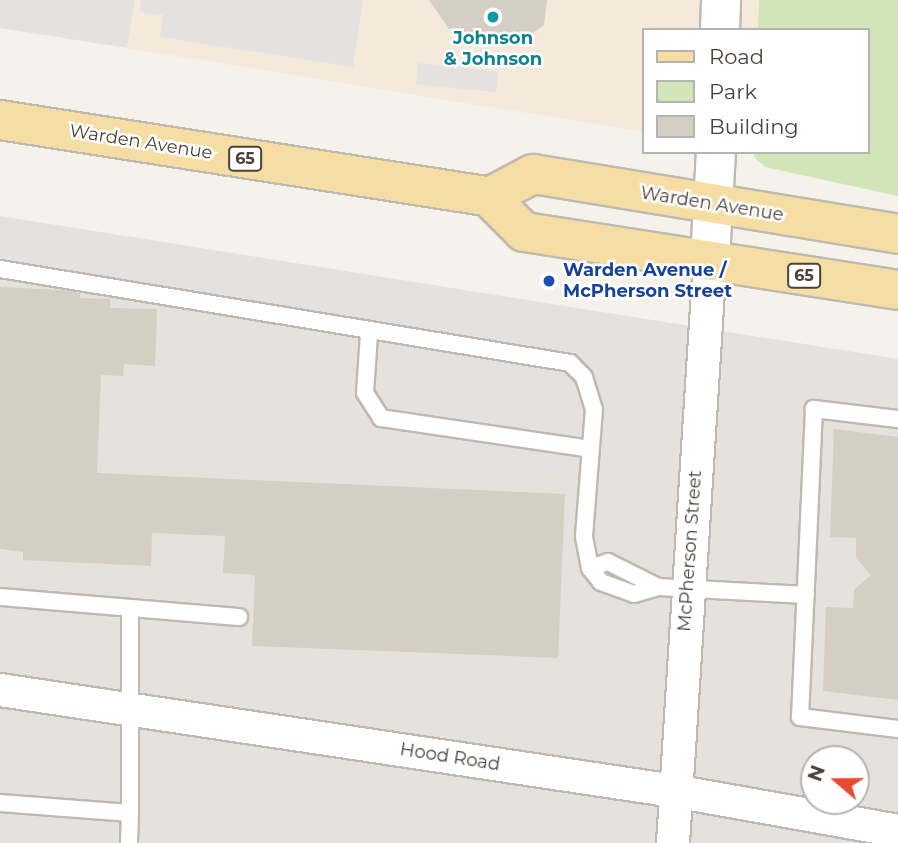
<!DOCTYPE html>
<style>
body{margin:0}
#map{position:relative;width:898px;height:843px;overflow:hidden;background:#f5f2ec;font-family:Montserrat,sans-serif}
div>[style]{position:absolute}
[style*='--x']{left:calc(var(--x)*1px);top:calc(var(--y)*1px);width:calc(var(--w)*1px);rotate:calc(var(--a)*1deg)}
.commercial>*{inset:0;background:#f4e9da}
.industrial>*{inset:0;background:#e5e1dd}
.green>*{inset:0;background:#d1e5b9}
.parking>*{inset:0;background:#e4e2e0;transform-origin:0 0}
.building>*{inset:0;background:#d5cec2}
.roads{filter:drop-shadow(2px 0 #bfb9af) drop-shadow(-2px 0 #bfb9af) drop-shadow(0 2px #bfb9af) drop-shadow(0 -2px #bfb9af)}
.service>*{height:16px;margin:-8px;padding:0 8px;transform-origin:8px;border-radius:8px;background:#fff}
.minor>*{height:32px;margin:-16px;padding:0 16px;transform-origin:16px;border-radius:16px;background:#fff}
.tertiary>*{height:38px;margin:-19px;padding:0 19px;transform-origin:19px;border-radius:19px;background:#fff}
.primary>*{height:38px;margin:-19px;padding:0 19px;transform-origin:19px;border-radius:19px;background:#f5dda4}
.dots>*{width:19px;height:19px;translate:-50% -50%;box-sizing:border-box;border:4px solid #fff;border-radius:50%}
span{translate:-50% -50%;white-space:nowrap;text-align:center;line-height:1.15;-webkit-text-stroke:5px #fff;paint-order:stroke}
.shield-label span{padding:2px 5px;background:#fff;border:2px solid;border-radius:5px;-webkit-text-stroke-width:0}
.shield-label{font-size:16px;color:#49433a;font-weight:700}
.culture-label{font-size:18px;color:#0d838f;font-weight:700}
.street-label{font-size:18px;color:#49433a}
.transit-label{font-size:18px;color:#164399;font-weight:700}
.left{translate:0 -50%;text-align:left}
.legend{position:absolute;left:642px;top:28px;width:228px;height:126px;box-sizing:border-box;background:#fff;border:2px solid #b6b4b0;margin:0;padding:9px 12px;list-style:none;font-size:21px;color:#49433a}
.legend li{display:flex;align-items:center;gap:14px;height:35px}
.legend b{width:35px;border:2px solid #b6b4b0}
.north{position:absolute;left:800px;top:745px;width:70px;height:70px;box-sizing:border-box;background:#fff;border:2px solid #b6b4b0;border-radius:50%;rotate:290deg;font-size:19px;font-weight:700;line-height:28px;text-align:center;color:#49433a}
.north::after{content:'';display:block;margin:auto;width:24px;height:32px;background:#e74a31;clip-path:polygon(50% 0,100% 100%,50% 72%,0 100%)}
</style>
<div id="map">
<div class="commercial">
<i style="clip-path:polygon(135px 0,898px 0,868px 152px,868px 30px,644px 30px,644px 132px,127px 48px)"></i>
</div>
<div class="industrial">
<i style="clip-path:polygon(0 0,135px 0,127px 48px,0 28px)"></i>
<i style="clip-path:polygon(evenodd,0 216px,898px 359px,898px 843px,0 843px,0 216px,814px 759px,856px 759px,856px 801px,814px 801px,814px 759px)"></i>
</div>
<div class="green">
<i style="clip-path:polygon(759px 0,898px 0,898px 196px,765px 167px,754px 157px,754px 152px,868px 152px,868px 30px,758px 30px)"></i>
</div>
<div class="parking">
<i style="clip-path:polygon(0 0,54px 0,51px 19px,0 13px)"></i>
<i style="clip-path:polygon(141px 0,363px 0,353px 67px,160px 37px,163px 15px,140px 12px)"></i>
<i style="left:418px;top:63px;width:81px;height:21px;rotate:6deg"></i>
<i style="clip-path:polygon(0 239px,604px 329px,638px 376px,636px 535px,588px 535px,593px 390px,579px 377px,566px 470px,390px 448px,402px 350px,0 271px)"></i>
<i style="clip-path:polygon(0 777px,122px 796px,125px 821px,156px 823px,155px 843px,0 831px)"></i>
</div>
<div class="building">
<i style="clip-path:polygon(429px 0,547px 0,544px 25px,522px 41px,449px 29px)"></i>
<i style="clip-path:polygon(0 287px,61px 290px,80px 293px,80px 298px,110px 299px,110px 308px,157px 309px,155px 366px,124px 364px,123px 376px,101px 375px,97px 473px,565px 494px,558px 658px,252px 646px,255px 575px,223px 573px,225px 536px,152px 533px,151px 566px,23px 560px,23px 552px,0 549px)"></i>
<i style="clip-path:polygon(834px 429px,898px 437px,898px 700px,823px 691px,826px 607px,853px 608px,854px 590px,871px 575px,856px 558px,856px 538px,830px 537px)"></i>
</div>
<div class="roads">
<div class="service">
<i style="--x:0;--y:269;--w:578;--a:9.36"></i>
<i style="--x:570;--y:363;--w:20;--a:45"></i>
<i style="--x:584;--y:377;--w:34;--a:73"></i>
<i style="--x:594;--y:409;--w:128;--a:94.5"></i>
<i style="--x:584;--y:537;--w:32;--a:79"></i>
<i style="--x:369;--y:334;--w:59;--a:93.9"></i>
<i style="--x:365;--y:393;--w:30;--a:57"></i>
<i style="--x:381;--y:418;--w:212;--a:8.4"></i>
<i style="--x:898;--y:419;--w:85;--a:-173.2"></i>
<i style="--x:814;--y:409;--w:308;--a:92.6"></i>
<i style="--x:800;--y:717;--w:99;--a:7"></i>
<i style="--x:658;--y:587;--w:56;--a:-153.4"></i>
<i style="--x:608;--y:562;--w:19;--a:162"></i>
<i style="--x:590;--y:568;--w:18;--a:52"></i>
<i style="--x:601;--y:582;--w:35;--a:20"></i>
<i style="--x:634;--y:594;--w:25;--a:-16"></i>
<i style="--x:658;--y:587;--w:148;--a:3.1"></i>
<i style="--x:0;--y:597;--w:240;--a:4.8"></i>
<i style="--x:0;--y:803;--w:130;--a:4.4"></i>
<i style="--x:130;--y:813;--w:30;--a:92"></i>
<i style="--x:130;--y:813;--w:205;--a:-90"></i>
</div>
<div class="minor">
<i style="--x:0;--y:690;--w:682;--a:8.52"></i>
<i style="--x:674;--y:791;--w:228;--a:10.1"></i>
<i style="--x:673;--y:843;--w:585;--a:-86.37"></i>
</div>
<div class="tertiary">
<i style="--x:720;--y:30;--w:30;--a:-88"></i>
<i style="--x:710;--y:259;--w:107;--a:-86.8"></i>
</div>
<div class="primary">
<i style="--x:0;--y:120;--w:495;--a:8.9"></i>
<i style="--x:489;--y:197;--w:49;--a:45"></i>
<i style="--x:524;--y:232;--w:378;--a:8.8"></i>
<i style="--x:489;--y:197;--w:50;--a:-27.6"></i>
<i style="--x:533;--y:174;--w:370;--a:9.3"></i>
</div>
</div>
<div class="dots">
<i style="left:493px;top:17px;background:#0f9aa8"></i>
<i style="left:549px;top:281px;background:#1a4fb4"></i>
</div>
<div class="shield-label">
<span style="left:245px;top:159px">65</span>
<span style="left:804px;top:276px">65</span>
</div>
<div class="culture-label">
<span style="left:493px;top:49px">Johnson<br>&amp; Johnson</span>
</div>
<div class="street-label">
<span style="left:141px;top:142px;rotate:9deg">Warden Avenue</span>
<span style="left:712px;top:204px;rotate:9deg">Warden Avenue</span>
<span style="left:690px;top:551px;rotate:-86deg">McPherson Street</span>
<span style="left:450px;top:757px;rotate:9deg">Hood Road</span>
</div>
<div class="transit-label">
<span class="left" style="left:563px;top:281px">Warden Avenue /<br>McPherson Street</span>
</div>
<ul class="legend">
<li><b style="height:9px;background:#f5dda4"></b>Road</li>
<li><b style="height:19px;background:#d1e5b9"></b>Park</li>
<li><b style="height:19px;background:#d5cec2"></b>Building</li>
</ul>
<div class="north">N</div>
</div>
